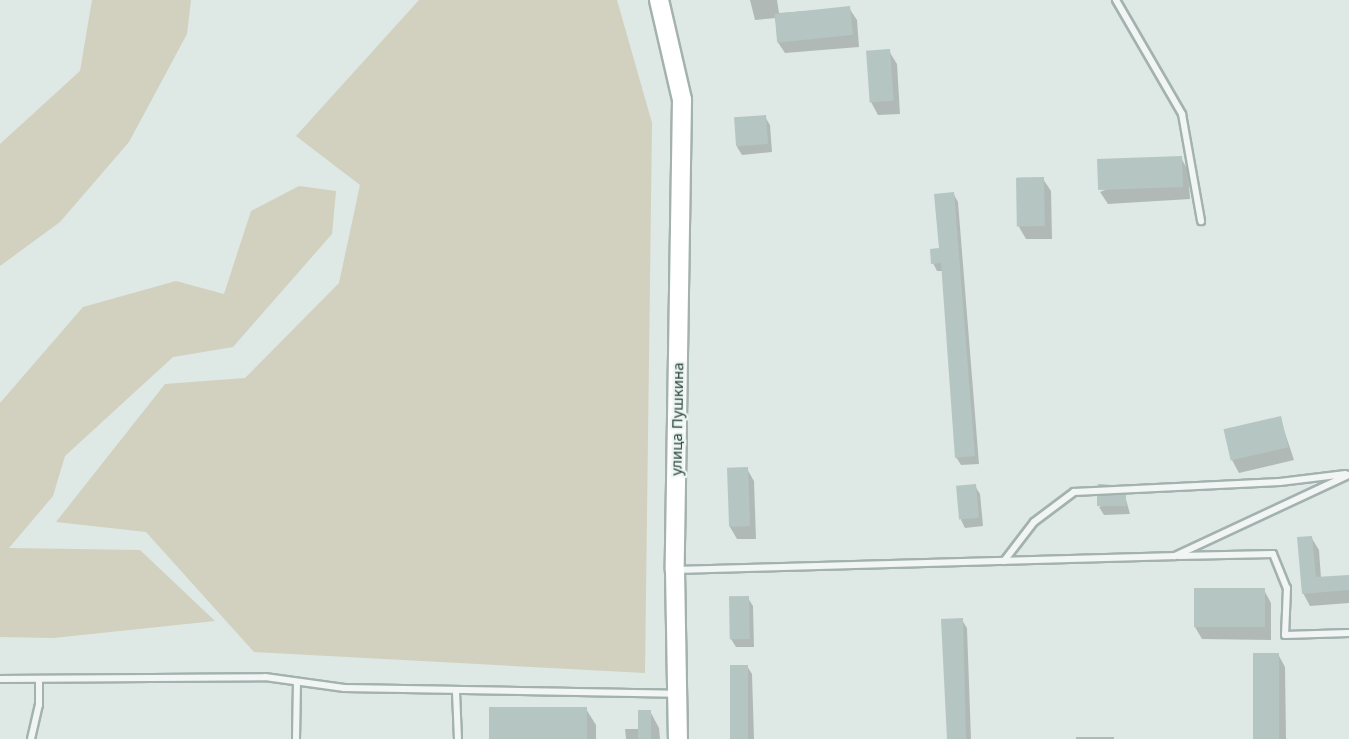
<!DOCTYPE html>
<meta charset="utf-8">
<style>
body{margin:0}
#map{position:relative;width:1349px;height:739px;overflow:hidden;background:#dee8e5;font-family:"Noto Sans",sans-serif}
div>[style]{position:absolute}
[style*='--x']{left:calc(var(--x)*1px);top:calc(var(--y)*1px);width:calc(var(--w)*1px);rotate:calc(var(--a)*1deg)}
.green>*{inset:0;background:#d2d0bf}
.shadow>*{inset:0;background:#0003;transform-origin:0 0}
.building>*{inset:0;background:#b5c5c1;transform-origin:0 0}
.roads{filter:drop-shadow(2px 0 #a3b2ae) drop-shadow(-2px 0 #a3b2ae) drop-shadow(0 2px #a3b2ae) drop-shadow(0 -2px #a3b2ae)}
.service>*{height:6px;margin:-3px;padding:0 3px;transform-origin:3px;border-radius:3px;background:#f1f6f5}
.secondary>*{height:18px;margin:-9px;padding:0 9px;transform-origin:9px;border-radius:9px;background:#fff}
span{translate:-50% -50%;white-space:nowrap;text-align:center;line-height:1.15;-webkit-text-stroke:4.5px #eef6f3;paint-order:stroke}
.street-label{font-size:15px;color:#274039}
</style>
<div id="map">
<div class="green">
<i style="clip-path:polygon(92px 0,191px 0,187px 34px,129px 142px,60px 222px,0 266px,0 144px,80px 71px)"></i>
<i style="clip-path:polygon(419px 0,617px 0,652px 123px,645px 673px,254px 652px,146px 532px,56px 522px,165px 384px,245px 378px,339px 283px,360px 185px,296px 136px)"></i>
<i style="clip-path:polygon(299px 186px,336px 191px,332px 234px,233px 347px,173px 357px,65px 456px,53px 496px,9px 548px,140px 550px,215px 621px,53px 638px,0 637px,0 403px,83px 307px,176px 281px,224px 294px,251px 211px)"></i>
</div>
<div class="shadow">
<i style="clip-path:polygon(750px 0,777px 0,779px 13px,849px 8px,857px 20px,859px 47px,785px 53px,777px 41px,776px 18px,755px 20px)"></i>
<i style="clip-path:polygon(889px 51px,897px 64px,900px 114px,878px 115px,871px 102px)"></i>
<i style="clip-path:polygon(765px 117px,770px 125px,772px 152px,742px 155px,737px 147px)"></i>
<i style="clip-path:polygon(1181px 158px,1188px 170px,1190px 199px,1108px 204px,1100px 192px)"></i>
<i style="clip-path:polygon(1043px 179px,1051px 191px,1052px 239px,1026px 239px,1019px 227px)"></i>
<i style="clip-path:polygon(953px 193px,958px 202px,979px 464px,961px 465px,956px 457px,943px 271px,937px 271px,933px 263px,940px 249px)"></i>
<i style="clip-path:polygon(1280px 418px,1294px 460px,1239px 473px,1232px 460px)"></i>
<i style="clip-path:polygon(747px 469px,754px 481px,756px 539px,737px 539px,730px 527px)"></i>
<i style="clip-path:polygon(1098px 484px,1125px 486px,1129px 492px,1103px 493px)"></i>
<i style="clip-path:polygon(975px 486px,980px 494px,983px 526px,965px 528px,961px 520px)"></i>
<i style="clip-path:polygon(1125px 496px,1130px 514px,1104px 515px,1099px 507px)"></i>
<i style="clip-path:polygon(1311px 537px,1319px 550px,1321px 578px,1349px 576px,1349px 603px,1310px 606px,1303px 593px)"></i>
<i style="clip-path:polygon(1264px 590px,1271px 603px,1271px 640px,1202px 639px,1195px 627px)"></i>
<i style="clip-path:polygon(748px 598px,753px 606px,754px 647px,736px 647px,731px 639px)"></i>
<i style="clip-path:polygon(962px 620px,967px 628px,971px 739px,948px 739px)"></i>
<i style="clip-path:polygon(1278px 654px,1285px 667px,1286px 739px,1256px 739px)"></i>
<i style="clip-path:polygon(747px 666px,752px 674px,754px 739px,733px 739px)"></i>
<i style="clip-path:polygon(586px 709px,596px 725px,596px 739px,491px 739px)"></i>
<i style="clip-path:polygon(650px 711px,659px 728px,660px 739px,626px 739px,625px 729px,640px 729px)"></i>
<i style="left:1076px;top:737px;width:38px;height:2px"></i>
</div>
<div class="building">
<i style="left:850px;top:6px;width:29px;height:76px;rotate:84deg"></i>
<i style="left:890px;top:49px;width:52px;height:24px;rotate:86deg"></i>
<i style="left:766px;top:115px;width:29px;height:32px;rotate:86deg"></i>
<i style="left:1182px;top:156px;width:31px;height:85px;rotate:88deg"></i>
<i style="left:1044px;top:177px;width:49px;height:28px;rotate:89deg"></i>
<i style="clip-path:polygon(954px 192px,975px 456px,955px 458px,941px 263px,931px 264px,930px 249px,939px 248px,934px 194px)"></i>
<i style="left:1281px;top:416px;width:32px;height:59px;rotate:77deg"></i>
<i style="left:748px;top:467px;width:59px;height:21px;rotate:88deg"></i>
<i style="left:976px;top:484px;width:34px;height:20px;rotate:85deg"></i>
<i style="left:1126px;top:495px;width:11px;height:29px;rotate:90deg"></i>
<i style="clip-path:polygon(1312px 536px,1316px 577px,1349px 575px,1349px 590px,1302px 594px,1297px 537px)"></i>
<i style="left:1194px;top:588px;width:71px;height:39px"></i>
<i style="left:749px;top:596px;width:43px;height:20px;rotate:89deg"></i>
<i style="clip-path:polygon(963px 618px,966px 739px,947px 739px,941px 619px)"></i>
<i style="left:1253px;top:653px;width:26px;height:86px"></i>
<i style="left:730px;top:665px;width:18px;height:74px"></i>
<i style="left:587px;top:707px;width:32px;height:98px;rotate:90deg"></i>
<i style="left:638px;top:710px;width:13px;height:29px"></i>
</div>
<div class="roads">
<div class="service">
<i style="--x:1116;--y:0;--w:132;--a:59.9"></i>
<i style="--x:1182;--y:114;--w:109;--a:79.9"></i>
<i style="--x:1179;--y:556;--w:94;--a:-1.2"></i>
<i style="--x:1273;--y:554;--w:37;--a:68"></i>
<i style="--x:1287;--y:588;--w:47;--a:92.4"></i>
<i style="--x:1285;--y:635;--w:64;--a:-1.8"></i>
<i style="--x:1004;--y:561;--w:49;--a:-52.4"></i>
<i style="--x:1034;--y:522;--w:50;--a:-36.9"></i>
<i style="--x:1074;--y:492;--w:206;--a:-2.8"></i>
<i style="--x:1280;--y:482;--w:66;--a:-6.9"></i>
<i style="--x:678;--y:570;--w:497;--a:-1.6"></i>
<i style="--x:1175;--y:556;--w:192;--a:-25"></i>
<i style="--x:0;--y:679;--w:265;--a:-0.4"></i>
<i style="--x:265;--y:677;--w:80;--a:7.9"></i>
<i style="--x:344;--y:688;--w:332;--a:1"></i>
<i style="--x:456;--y:692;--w:47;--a:87.6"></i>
<i style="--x:31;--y:739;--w:35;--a:-77"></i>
<i style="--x:39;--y:705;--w:26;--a:-90"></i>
<i style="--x:296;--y:739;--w:57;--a:-89"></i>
</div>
<div class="secondary">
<i style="--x:659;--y:0;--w:103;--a:77"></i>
<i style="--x:682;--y:100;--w:470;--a:90.9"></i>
<i style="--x:675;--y:570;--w:169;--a:89"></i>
</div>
</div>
<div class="street-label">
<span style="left:677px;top:419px;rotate:-89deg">улица Пушкина</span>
</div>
</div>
